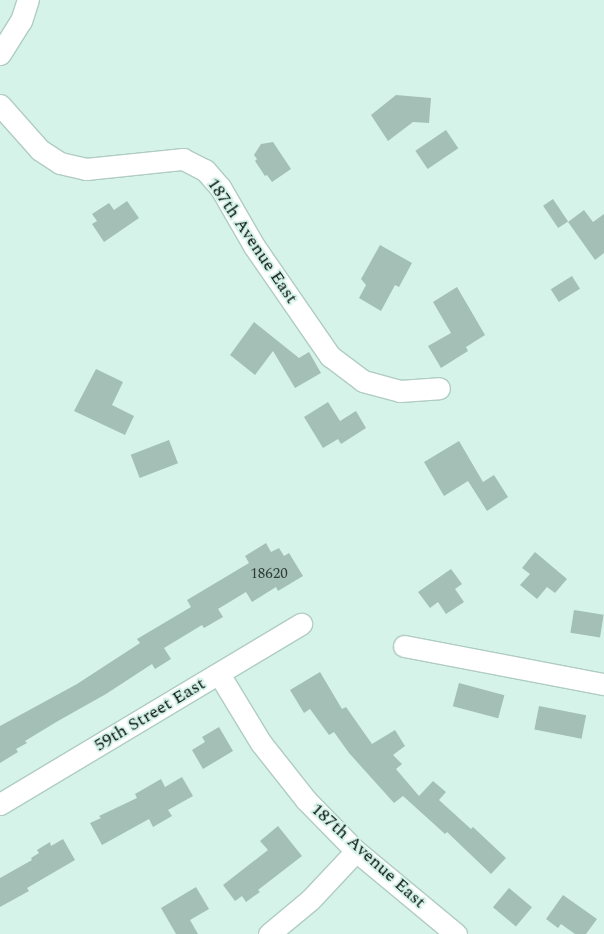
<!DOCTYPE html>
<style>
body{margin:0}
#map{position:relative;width:604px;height:934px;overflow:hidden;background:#d6f3ea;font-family:Spectral,serif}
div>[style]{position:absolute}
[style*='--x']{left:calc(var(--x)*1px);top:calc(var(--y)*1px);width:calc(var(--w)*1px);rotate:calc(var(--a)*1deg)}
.building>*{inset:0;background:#a3bfb6;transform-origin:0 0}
.roads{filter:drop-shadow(1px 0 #b0ccc3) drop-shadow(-1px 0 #b0ccc3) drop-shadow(0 1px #b0ccc3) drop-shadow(0 -1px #b0ccc3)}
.minor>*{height:21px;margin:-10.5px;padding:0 10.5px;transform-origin:10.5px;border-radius:10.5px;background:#fff}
span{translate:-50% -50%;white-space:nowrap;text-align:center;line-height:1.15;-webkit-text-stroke:4px #d6f3ea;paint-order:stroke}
.number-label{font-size:15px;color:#2d3c37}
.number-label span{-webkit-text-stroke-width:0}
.street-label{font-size:18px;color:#06100d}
</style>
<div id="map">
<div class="building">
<i style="clip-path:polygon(396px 95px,431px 98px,429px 123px,413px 122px,388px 141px,371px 115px)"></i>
<i style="left:446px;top:130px;width:22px;height:37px;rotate:56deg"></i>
<i style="clip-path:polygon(273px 142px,291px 169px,272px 182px,267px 175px,265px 176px,255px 161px,257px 159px,254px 155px,261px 144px)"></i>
<i style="left:553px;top:199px;width:27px;height:12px;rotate:56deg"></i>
<i style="clip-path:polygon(127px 201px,139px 218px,104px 242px,92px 224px,97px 221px,92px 214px,109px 203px,114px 210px)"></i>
<i style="clip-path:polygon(584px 210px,593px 222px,604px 214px,604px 253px,595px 260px,568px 222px)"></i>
<i style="clip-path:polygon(380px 245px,412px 263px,399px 287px,395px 285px,381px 311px,359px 298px,366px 285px,361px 279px)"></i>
<i style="left:572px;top:276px;width:15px;height:25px;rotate:58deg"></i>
<i style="clip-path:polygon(457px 287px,485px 335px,466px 347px,468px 351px,441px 368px,428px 346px,451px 333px,433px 302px)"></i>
<i style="clip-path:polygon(254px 322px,299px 358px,309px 352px,321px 373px,295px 388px,273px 351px,255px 375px,230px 355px)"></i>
<i style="clip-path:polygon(96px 369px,123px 382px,112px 405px,134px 416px,125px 435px,74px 411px)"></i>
<i style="clip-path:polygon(328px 402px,340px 421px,356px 411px,366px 428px,341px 444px,338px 439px,323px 448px,304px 417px)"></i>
<i style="left:169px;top:440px;width:25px;height:41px;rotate:69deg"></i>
<i style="clip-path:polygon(459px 441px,483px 482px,494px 475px,508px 497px,487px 511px,468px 481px,444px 496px,424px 462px)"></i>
<i style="clip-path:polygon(266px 543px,271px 552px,279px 548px,284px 556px,289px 553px,303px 576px,278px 591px,276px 587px,252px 602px,246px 592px,218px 609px,223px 617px,204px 628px,202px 625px,164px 648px,171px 659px,155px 669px,152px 664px,106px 694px,58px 721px,25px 741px,27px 743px,16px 749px,18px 752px,0 763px,0 726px,77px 684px,140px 643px,137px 639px,191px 607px,187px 600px,249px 563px,245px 556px)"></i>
<i style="clip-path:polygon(535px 552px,567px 579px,555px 593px,547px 587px,537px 599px,520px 585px,530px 574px,522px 568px)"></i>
<i style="clip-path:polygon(451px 569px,462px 584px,455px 589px,464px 602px,446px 614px,438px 602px,430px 608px,418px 592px)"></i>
<i style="left:574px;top:610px;width:30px;height:23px;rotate:9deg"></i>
<i style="clip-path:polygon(320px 672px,342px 709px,346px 707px,372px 744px,395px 730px,405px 746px,393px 755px,402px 764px,396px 769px,419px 796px,433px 781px,446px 792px,439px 800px,471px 829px,473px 827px,506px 858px,491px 874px,447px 832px,445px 834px,403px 796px,394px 803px,349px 753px,334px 732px,329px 735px,310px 709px,304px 713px,290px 690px)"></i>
<i style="left:459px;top:683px;width:47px;height:24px;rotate:15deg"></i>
<i style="left:539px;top:706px;width:48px;height:24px;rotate:11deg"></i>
<i style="clip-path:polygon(219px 727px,233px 751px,203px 769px,192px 750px,205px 742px,202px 737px)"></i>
<i style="clip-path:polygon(182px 777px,193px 796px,168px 810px,172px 816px,153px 827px,149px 819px,102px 845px,90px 823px,101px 818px,99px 816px,137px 798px,135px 794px,161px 779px,165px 787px)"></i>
<i style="clip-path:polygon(278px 826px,302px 856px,258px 890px,260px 892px,246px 902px,242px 896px,235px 901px,223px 885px,268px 850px,260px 841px)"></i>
<i style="clip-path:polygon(63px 839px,75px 860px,27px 888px,29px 891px,0 907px,0 878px,32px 860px,31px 858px,39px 853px,37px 850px,50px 842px,51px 846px)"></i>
<i style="clip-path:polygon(196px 887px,209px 909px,190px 920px,198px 934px,176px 934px,161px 908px)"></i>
<i style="left:509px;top:888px;width:30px;height:25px;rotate:40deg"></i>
<i style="clip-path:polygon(563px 895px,597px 919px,586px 934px,575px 934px,561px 924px,558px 928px,546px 919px)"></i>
</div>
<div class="roads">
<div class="minor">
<i style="--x:0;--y:54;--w:39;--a:-58"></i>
<i style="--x:21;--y:21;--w:22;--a:-72"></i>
<i style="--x:0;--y:105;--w:60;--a:48.4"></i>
<i style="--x:40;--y:150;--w:24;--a:33"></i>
<i style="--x:60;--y:163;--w:27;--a:13"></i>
<i style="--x:86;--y:169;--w:98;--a:-5.9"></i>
<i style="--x:183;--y:159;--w:25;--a:27"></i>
<i style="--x:205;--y:170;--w:23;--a:49"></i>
<i style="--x:220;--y:187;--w:68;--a:60"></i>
<i style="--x:254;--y:246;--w:134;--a:55.4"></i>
<i style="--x:330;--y:356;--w:41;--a:37.1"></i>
<i style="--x:363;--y:381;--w:38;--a:15"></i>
<i style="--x:400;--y:391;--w:39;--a:-4"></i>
<i style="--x:404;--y:646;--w:204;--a:10.8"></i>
<i style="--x:219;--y:674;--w:81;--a:58.7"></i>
<i style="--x:261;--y:743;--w:73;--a:51.7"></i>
<i style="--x:306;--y:800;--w:71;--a:45.6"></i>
<i style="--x:356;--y:851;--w:130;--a:39.7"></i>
<i style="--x:0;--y:804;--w:351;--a:-30.9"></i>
<i style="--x:269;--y:934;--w:53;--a:-39.7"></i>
<i style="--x:310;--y:900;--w:67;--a:-46.8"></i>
</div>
</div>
<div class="number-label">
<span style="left:269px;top:574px">18620</span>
</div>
<div class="street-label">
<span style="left:252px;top:241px;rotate:56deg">187th Avenue East</span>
<span style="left:150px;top:715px;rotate:-31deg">59th Street East</span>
<span style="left:368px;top:856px;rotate:42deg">187th Avenue East</span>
</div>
</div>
